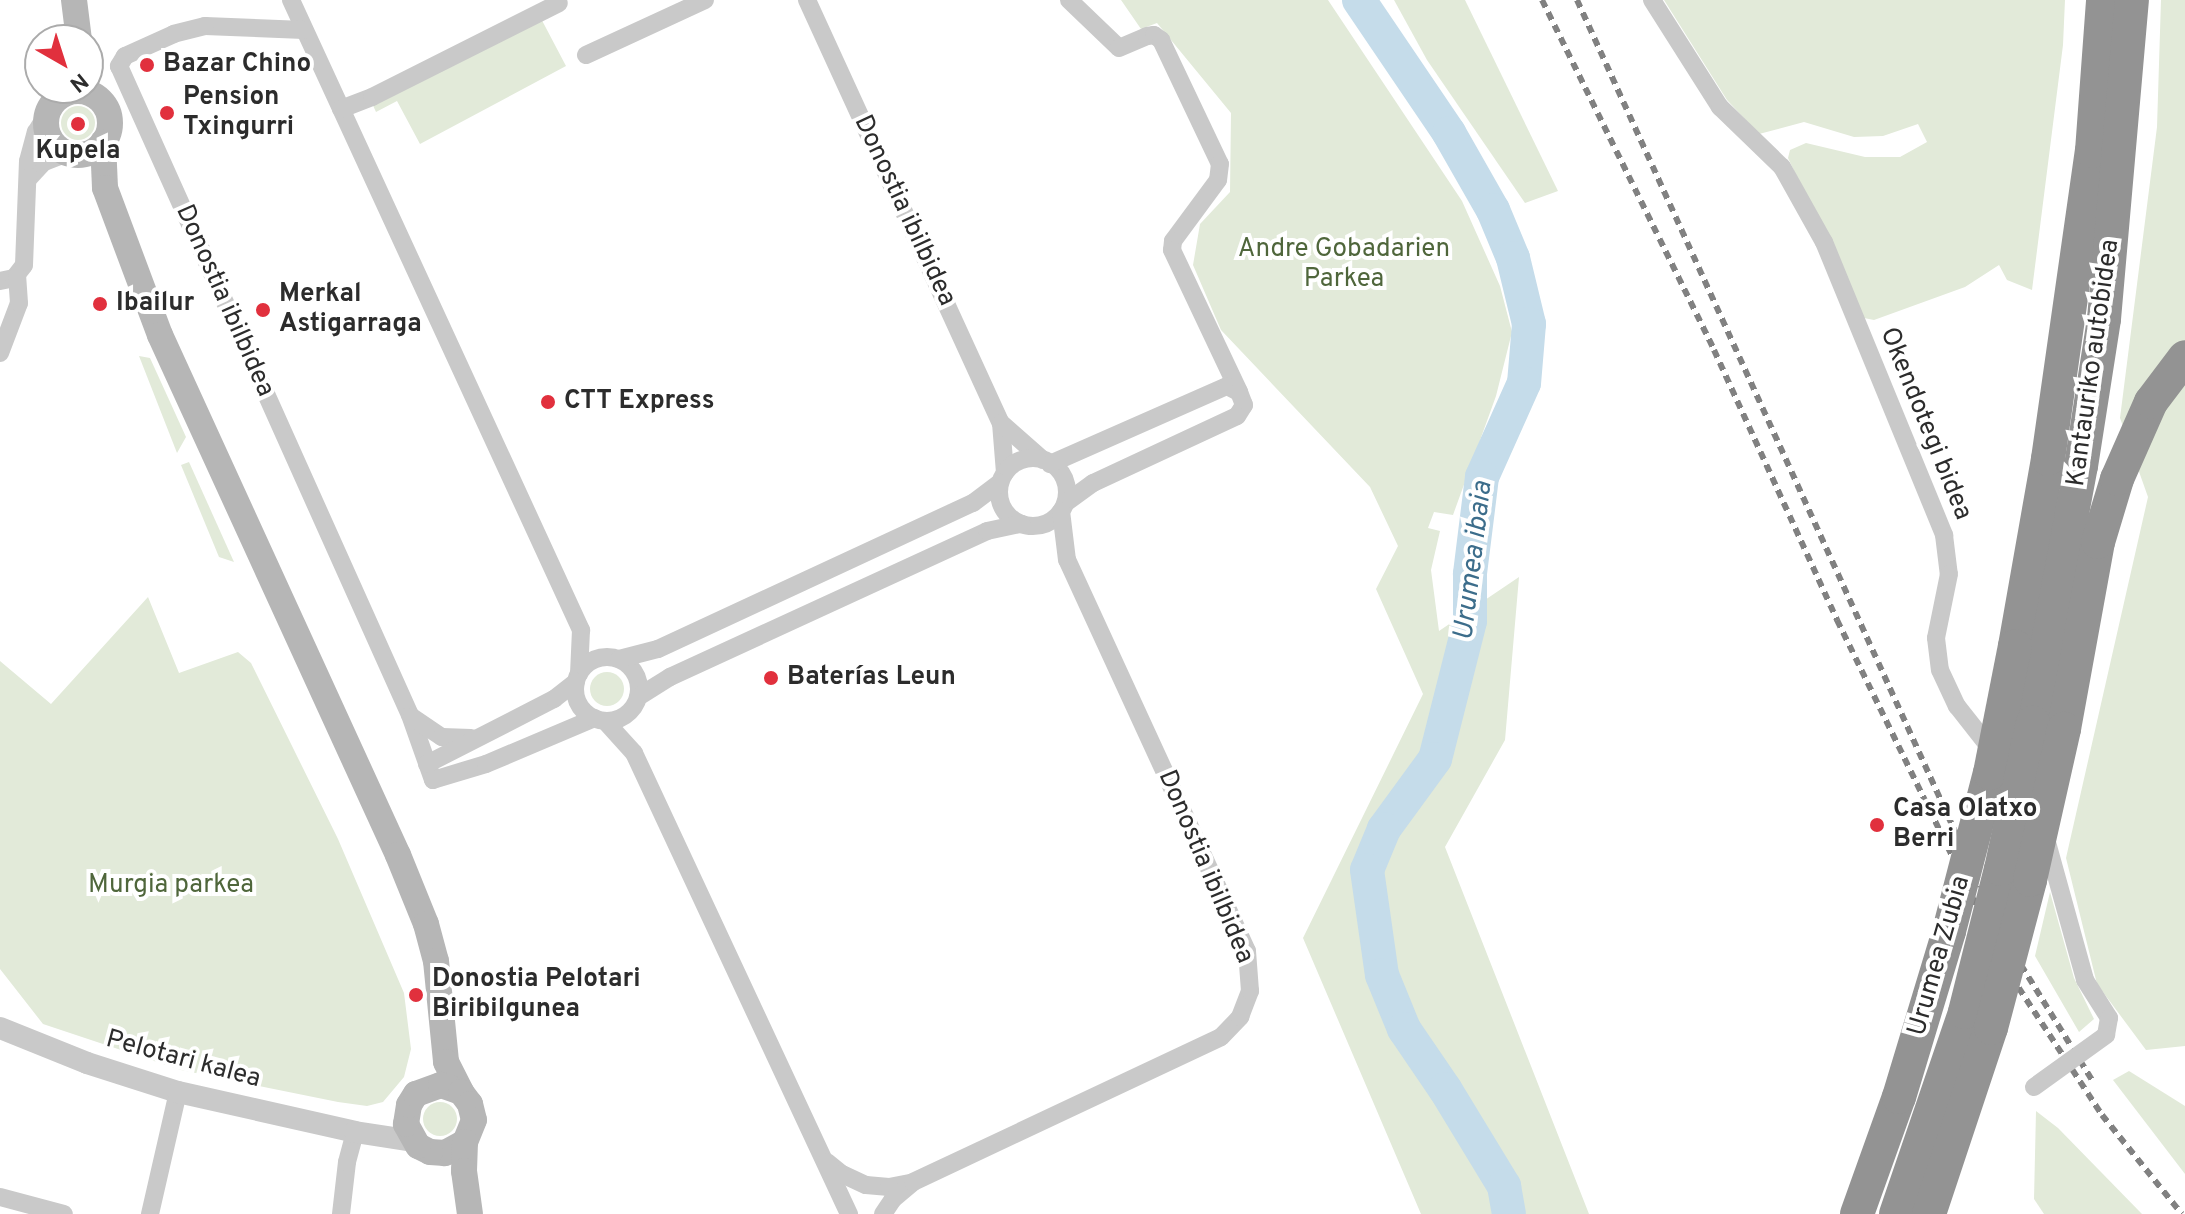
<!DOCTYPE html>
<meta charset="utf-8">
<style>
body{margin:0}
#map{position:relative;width:2185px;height:1214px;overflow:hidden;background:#fff;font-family:Overpass,sans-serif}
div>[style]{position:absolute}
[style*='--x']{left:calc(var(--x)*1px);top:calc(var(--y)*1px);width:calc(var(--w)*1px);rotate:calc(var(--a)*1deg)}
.green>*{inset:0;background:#e2ead9}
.round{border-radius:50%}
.river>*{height:34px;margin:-17px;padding:0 17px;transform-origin:17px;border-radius:17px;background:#c5dcea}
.minor>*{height:18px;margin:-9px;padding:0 9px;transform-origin:9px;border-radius:9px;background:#c9c9c9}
.minor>.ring{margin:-9px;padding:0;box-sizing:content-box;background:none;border:18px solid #c9c9c9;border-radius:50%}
.tertiary>*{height:22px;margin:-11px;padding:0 11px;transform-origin:11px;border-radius:11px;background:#c9c9c9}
.secondary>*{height:26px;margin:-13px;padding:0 13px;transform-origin:13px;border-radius:13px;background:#b6b6b6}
.secondary>.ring{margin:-13px;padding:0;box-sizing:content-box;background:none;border:26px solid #b6b6b6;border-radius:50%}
.motorway>*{height:34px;margin:-17px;padding:0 17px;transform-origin:17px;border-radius:17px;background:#939393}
.rail>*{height:6px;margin-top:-3px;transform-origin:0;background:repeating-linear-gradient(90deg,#818181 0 8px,transparent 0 14px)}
.minor-bridge>*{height:18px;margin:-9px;padding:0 9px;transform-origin:9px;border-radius:9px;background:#c9c9c9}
.motorway-bridge>*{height:34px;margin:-17px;padding:0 17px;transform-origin:17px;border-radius:17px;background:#939393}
.dots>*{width:22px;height:22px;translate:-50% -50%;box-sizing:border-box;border:4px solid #fff;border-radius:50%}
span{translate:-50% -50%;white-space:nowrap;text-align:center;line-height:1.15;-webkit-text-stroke:8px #fff;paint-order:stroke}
.poi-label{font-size:26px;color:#2c2c2c;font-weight:700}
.left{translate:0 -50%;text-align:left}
.street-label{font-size:26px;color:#2c2c2c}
.park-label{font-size:26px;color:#4f663b}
.water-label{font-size:28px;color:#3c6d8b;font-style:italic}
.north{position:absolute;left:24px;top:24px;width:80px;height:80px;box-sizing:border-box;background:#fff;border:2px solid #ababab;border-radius:50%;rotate:141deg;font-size:22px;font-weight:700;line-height:32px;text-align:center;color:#2c2c2c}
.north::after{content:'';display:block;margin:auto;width:28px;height:36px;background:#e1303d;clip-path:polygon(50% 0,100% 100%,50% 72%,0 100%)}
</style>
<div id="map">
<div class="green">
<i style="clip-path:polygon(1121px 0,1328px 0,1462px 201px,1500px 286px,1512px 332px,1496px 396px,1453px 515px,1434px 512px,1428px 528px,1440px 531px,1431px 570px,1439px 631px,1519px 577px,1505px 740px,1445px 847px,1589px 1214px,1421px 1214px,1303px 938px,1423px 694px,1376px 589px,1398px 546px,1370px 487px,1221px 330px,1193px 265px,1200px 224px,1230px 192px,1231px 113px,1157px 23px,1141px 29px)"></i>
<i style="clip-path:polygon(1394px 0,1465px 0,1558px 191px,1525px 203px,1427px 60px)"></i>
<i style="clip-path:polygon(1664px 0,2065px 0,2063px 45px,2032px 290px,2007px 280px,1999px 265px,1965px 287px,1874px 320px,1864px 318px,1788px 158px,1790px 150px,1806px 143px,1865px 157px,1900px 157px,1927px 142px,1918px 124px,1883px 136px,1854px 137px,1804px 122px,1759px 134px,1727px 100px)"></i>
<i style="clip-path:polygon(2161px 0,2185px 0,2185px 1046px,2146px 1050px,2097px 984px,2066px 858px,2148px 497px,2120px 418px,2157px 127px)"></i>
<i style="clip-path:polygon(536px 9px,566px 66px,420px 144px,397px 101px,376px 112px,370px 99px)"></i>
<i class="round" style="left:61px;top:106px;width:34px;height:34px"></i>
<i style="clip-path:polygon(139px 356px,150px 358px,186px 437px,177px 453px)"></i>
<i style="clip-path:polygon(189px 462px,234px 562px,219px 557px,181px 465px)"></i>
<i style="clip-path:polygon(148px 597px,179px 673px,238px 652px,251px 663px,338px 839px,404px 993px,411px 1049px,404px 1077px,383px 1102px,367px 1106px,338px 1102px,181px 1070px,43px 1024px,0 969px,0 661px,51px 704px)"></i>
<i class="round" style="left:590px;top:672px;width:34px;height:34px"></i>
<i style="clip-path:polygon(2050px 892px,2074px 978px,2094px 1019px,2079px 1032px,2035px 956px)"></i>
<i style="clip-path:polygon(2129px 1071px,2185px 1106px,2185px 1174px,2113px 1080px)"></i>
<i class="round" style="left:423px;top:1102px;width:34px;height:34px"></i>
<i style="clip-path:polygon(2036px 1111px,2058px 1128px,2142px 1214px,2044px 1214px,2034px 1199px)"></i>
</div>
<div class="river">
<i style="--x:1359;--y:0;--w:161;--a:55.9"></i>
<i style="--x:1449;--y:133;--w:89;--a:60.3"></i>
<i style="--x:1493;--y:210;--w:52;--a:67.4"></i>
<i style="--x:1513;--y:258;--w:68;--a:76.4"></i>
<i style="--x:1529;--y:324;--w:59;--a:94.8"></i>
<i style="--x:1524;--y:383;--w:103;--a:114.1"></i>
<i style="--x:1482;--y:477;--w:98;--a:97.1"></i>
<i style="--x:1470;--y:574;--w:47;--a:90"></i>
<i style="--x:1470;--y:621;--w:142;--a:104.2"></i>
<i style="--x:1435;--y:759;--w:87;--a:126.1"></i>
<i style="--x:1384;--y:829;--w:44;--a:112.5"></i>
<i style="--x:1367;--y:870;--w:106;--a:81.9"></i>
<i style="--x:1382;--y:975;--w:58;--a:67.8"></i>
<i style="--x:1404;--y:1029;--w:73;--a:55.7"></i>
<i style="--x:1445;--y:1089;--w:114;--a:58.7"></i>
<i style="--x:1504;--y:1186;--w:28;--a:80"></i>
</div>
<div class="minor">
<i style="--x:291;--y:0;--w:694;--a:65.28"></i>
<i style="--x:581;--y:630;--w:44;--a:92.6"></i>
<i style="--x:807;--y:0;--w:465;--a:65.4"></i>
<i style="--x:1001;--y:423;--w:50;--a:85.4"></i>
<i style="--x:1069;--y:0;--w:69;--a:43.8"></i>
<i style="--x:1119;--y:48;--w:30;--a:-23"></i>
<i style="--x:1147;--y:36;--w:7;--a:-8"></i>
<i style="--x:1154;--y:35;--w:9;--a:36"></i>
<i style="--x:1161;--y:40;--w:137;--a:64.6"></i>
<i style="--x:1220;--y:164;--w:16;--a:97"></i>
<i style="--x:1218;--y:180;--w:76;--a:126.4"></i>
<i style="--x:1173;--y:241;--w:9;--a:96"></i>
<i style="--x:1172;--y:250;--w:157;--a:64.7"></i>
<i style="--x:1652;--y:0;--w:127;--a:57.6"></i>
<i style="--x:1720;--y:107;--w:86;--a:44.1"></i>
<i style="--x:1782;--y:167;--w:86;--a:60.8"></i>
<i style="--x:1824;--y:242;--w:317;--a:67.7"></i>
<i style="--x:1944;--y:535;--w:39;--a:83"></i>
<i style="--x:1949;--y:574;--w:65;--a:101.5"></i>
<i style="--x:1936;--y:638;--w:32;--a:83"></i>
<i style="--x:1940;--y:670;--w:40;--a:65"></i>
<i style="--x:1957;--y:706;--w:60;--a:51.8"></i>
<i style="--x:304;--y:30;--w:99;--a:-177.7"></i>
<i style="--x:205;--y:26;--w:32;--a:166"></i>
<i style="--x:174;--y:34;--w:54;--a:155.8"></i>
<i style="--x:125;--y:56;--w:12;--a:121"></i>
<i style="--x:119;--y:66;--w:711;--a:65.85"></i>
<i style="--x:410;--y:715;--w:69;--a:70.5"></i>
<i style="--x:433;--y:780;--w:55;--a:-16.8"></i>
<i style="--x:486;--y:764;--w:118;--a:-22.9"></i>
<i style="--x:586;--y:55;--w:131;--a:-24.8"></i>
<i style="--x:341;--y:109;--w:33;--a:-21"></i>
<i style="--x:372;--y:97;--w:209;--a:-26.7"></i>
<i style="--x:28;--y:179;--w:23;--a:-47"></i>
<i style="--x:44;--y:162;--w:25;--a:-21"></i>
<i style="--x:0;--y:281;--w:14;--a:-12"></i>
<i style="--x:14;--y:278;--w:16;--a:-52"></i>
<i style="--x:24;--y:265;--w:104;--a:-87.8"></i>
<i style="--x:28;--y:161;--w:30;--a:-75"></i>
<i style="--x:36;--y:132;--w:25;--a:-58"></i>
<i style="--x:0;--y:353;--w:53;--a:-69.2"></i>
<i style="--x:19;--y:303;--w:27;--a:-94"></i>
<i style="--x:1001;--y:423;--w:56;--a:41.4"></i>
<i class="ring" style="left:999px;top:458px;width:50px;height:50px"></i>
<i style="--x:1050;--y:464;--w:193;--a:-23.8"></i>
<i style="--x:1227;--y:386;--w:13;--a:27"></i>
<i style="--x:1239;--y:392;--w:14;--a:69"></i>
<i style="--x:1244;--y:405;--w:13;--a:122"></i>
<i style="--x:1237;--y:416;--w:159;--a:155"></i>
<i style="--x:1093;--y:483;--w:34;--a:144"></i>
<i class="ring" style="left:575px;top:657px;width:46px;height:46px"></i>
<i style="--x:619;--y:659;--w:40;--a:-14.4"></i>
<i style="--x:658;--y:649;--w:347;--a:-24.9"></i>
<i style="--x:973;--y:503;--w:34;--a:-37"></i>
<i style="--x:638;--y:697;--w:38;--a:-32"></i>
<i style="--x:670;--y:677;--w:349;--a:-24.7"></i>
<i style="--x:987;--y:531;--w:35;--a:-12"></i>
<i style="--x:412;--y:717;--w:36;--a:34"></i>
<i style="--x:442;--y:737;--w:29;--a:2"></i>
<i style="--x:605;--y:721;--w:43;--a:47.8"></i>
<i style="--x:634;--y:753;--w:509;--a:65"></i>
<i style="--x:427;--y:764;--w:143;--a:-27.1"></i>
<i style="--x:554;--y:699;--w:28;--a:-38"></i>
<i style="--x:2046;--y:839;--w:146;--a:74.5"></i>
<i style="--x:2085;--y:980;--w:45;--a:57.7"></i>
<i style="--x:2109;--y:1018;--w:17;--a:100"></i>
<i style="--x:827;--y:1162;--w:19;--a:39"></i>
<i style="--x:842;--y:1174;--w:26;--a:25"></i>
<i style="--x:866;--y:1185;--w:23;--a:5"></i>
<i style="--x:889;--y:1187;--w:21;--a:-11"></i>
<i style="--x:0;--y:1197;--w:66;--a:14.9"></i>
<i style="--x:150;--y:1214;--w:125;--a:-77.1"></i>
<i style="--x:341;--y:1214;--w:52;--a:-83.4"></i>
<i style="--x:347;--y:1162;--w:31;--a:-75"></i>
<i style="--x:883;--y:1214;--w:18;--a:-56"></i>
<i style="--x:893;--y:1199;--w:26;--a:-40"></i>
<i style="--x:913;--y:1182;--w:340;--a:-25.2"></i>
<i style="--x:1221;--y:1037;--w:28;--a:-46"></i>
<i style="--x:1240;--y:1017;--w:28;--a:-69"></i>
<i style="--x:1250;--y:991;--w:40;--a:-94.3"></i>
<i style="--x:1247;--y:951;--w:430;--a:-114.7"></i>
<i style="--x:1067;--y:560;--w:49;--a:-97"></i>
</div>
<div class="tertiary">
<i style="--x:0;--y:1028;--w:94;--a:21.9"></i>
<i style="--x:87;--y:1063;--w:96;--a:17.7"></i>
<i style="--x:178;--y:1092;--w:181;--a:12.7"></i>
<i style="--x:355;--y:1132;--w:60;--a:8.7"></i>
</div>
<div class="secondary">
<i style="--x:74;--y:0;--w:40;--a:82.9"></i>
<i class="ring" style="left:46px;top:91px;width:38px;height:38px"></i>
<i style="--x:103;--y:142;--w:46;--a:87.5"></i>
<i style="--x:105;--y:188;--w:157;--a:69.5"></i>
<i style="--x:160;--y:335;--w:572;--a:65.41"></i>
<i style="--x:398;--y:855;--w:74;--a:67.9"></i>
<i style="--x:426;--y:924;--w:38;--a:75"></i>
<i style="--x:436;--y:961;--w:101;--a:84.3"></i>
<i style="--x:446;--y:1062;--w:34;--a:63"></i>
<i style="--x:465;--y:1142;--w:23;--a:151"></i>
<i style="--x:445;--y:1153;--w:15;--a:-176"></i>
<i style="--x:430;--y:1152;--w:13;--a:-153"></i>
<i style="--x:418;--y:1146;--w:25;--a:-119"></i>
<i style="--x:406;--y:1124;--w:19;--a:-81"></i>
<i style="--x:409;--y:1105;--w:13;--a:-58"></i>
<i style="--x:416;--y:1094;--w:27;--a:-20"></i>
<i style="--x:441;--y:1085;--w:21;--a:19"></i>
<i style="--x:461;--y:1092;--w:15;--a:53"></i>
<i style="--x:470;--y:1104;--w:16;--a:76"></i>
<i style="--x:474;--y:1120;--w:24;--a:112"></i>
<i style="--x:465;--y:1142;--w:29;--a:92"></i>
<i style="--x:464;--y:1171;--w:43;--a:82.1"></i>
</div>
<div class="motorway">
<i style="--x:2015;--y:646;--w:190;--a:-80"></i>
<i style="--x:2048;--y:459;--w:311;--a:-81.9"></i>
<i style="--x:2092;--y:151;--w:151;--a:-85.8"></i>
<i style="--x:2033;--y:722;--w:260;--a:-79.4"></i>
<i style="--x:2081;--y:466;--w:149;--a:-81.1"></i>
<i style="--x:2104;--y:319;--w:320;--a:-85"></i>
<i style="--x:2064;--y:729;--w:190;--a:-79.7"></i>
<i style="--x:2098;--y:542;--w:66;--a:-73.2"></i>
<i style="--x:2117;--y:479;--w:84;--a:-66.2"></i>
<i style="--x:2151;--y:402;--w:56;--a:-52.9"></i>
</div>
<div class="rail">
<i style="--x:1542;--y:0;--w:390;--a:63.8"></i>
<i style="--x:1714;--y:350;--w:297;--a:65.5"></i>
<i style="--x:1837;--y:620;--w:396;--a:64"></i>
<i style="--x:2011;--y:976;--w:166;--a:56.8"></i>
<i style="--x:2102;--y:1115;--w:127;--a:51.1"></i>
<i style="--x:1577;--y:0;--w:945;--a:65.55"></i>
<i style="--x:1968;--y:860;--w:118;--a:63.2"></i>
<i style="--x:2021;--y:965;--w:135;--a:58.3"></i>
</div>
<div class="minor-bridge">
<i style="--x:2034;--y:1087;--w:89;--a:-35.8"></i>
</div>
<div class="motorway-bridge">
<i style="--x:1857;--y:1214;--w:124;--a:-70.3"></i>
<i style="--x:1899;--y:1097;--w:173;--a:-73.2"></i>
<i style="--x:1949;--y:931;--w:163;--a:-75.5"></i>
<i style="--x:1990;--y:773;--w:129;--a:-78.9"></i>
<i style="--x:1896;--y:1214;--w:213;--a:-71.1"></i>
<i style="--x:1965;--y:1012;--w:147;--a:-75.9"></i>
<i style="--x:2001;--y:869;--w:150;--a:-77.7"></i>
<i style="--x:1929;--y:1214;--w:196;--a:-71.6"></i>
<i style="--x:1991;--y:1028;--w:153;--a:-75.2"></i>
<i style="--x:2030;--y:880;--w:155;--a:-77.3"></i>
</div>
<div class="dots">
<i style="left:147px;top:65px;background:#e1303d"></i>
<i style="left:167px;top:113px;background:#e1303d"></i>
<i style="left:78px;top:124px;background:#e1303d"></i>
<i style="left:100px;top:304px;background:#e1303d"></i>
<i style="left:263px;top:310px;background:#e1303d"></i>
<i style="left:548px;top:402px;background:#e1303d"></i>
<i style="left:771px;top:678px;background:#e1303d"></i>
<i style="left:1877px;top:825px;background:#e1303d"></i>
<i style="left:416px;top:995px;background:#e1303d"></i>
</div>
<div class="poi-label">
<span class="left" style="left:163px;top:65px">Bazar Chino</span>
<span class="left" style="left:183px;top:113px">Pension<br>Txingurri</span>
<span style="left:78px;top:152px">Kupela</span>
<span class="left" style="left:279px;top:310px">Merkal<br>Astigarraga</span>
<span class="left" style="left:116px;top:304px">Ibailur</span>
<span class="left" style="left:564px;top:402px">CTT Express</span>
<span class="left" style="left:787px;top:678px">Baterías Leun</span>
<span class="left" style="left:1893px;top:825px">Casa Olatxo<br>Berri</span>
<span class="left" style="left:432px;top:995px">Donostia Pelotari<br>Biribilgunea</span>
</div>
<div class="street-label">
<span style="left:904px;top:211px;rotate:65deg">Donostia ibilbidea</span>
<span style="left:224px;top:301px;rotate:66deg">Donostia ibilbidea</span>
<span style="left:2094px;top:363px;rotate:-82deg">Kantauriko autobidea</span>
<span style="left:1925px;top:424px;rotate:68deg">Okendotegi bidea</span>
<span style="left:1205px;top:867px;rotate:67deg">Donostia ibilbidea</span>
<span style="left:1940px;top:956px;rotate:-74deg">Urumea Zubia</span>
<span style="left:183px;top:1060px;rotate:15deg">Pelotari kalea</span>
</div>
<div class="park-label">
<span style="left:1344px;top:265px">Andre Gobadarien<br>Parkea</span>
<span style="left:171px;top:886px">Murgia parkea</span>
</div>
<div class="water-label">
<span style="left:1474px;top:561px;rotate:-83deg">Urumea ibaia</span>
</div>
<div class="north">N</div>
</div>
